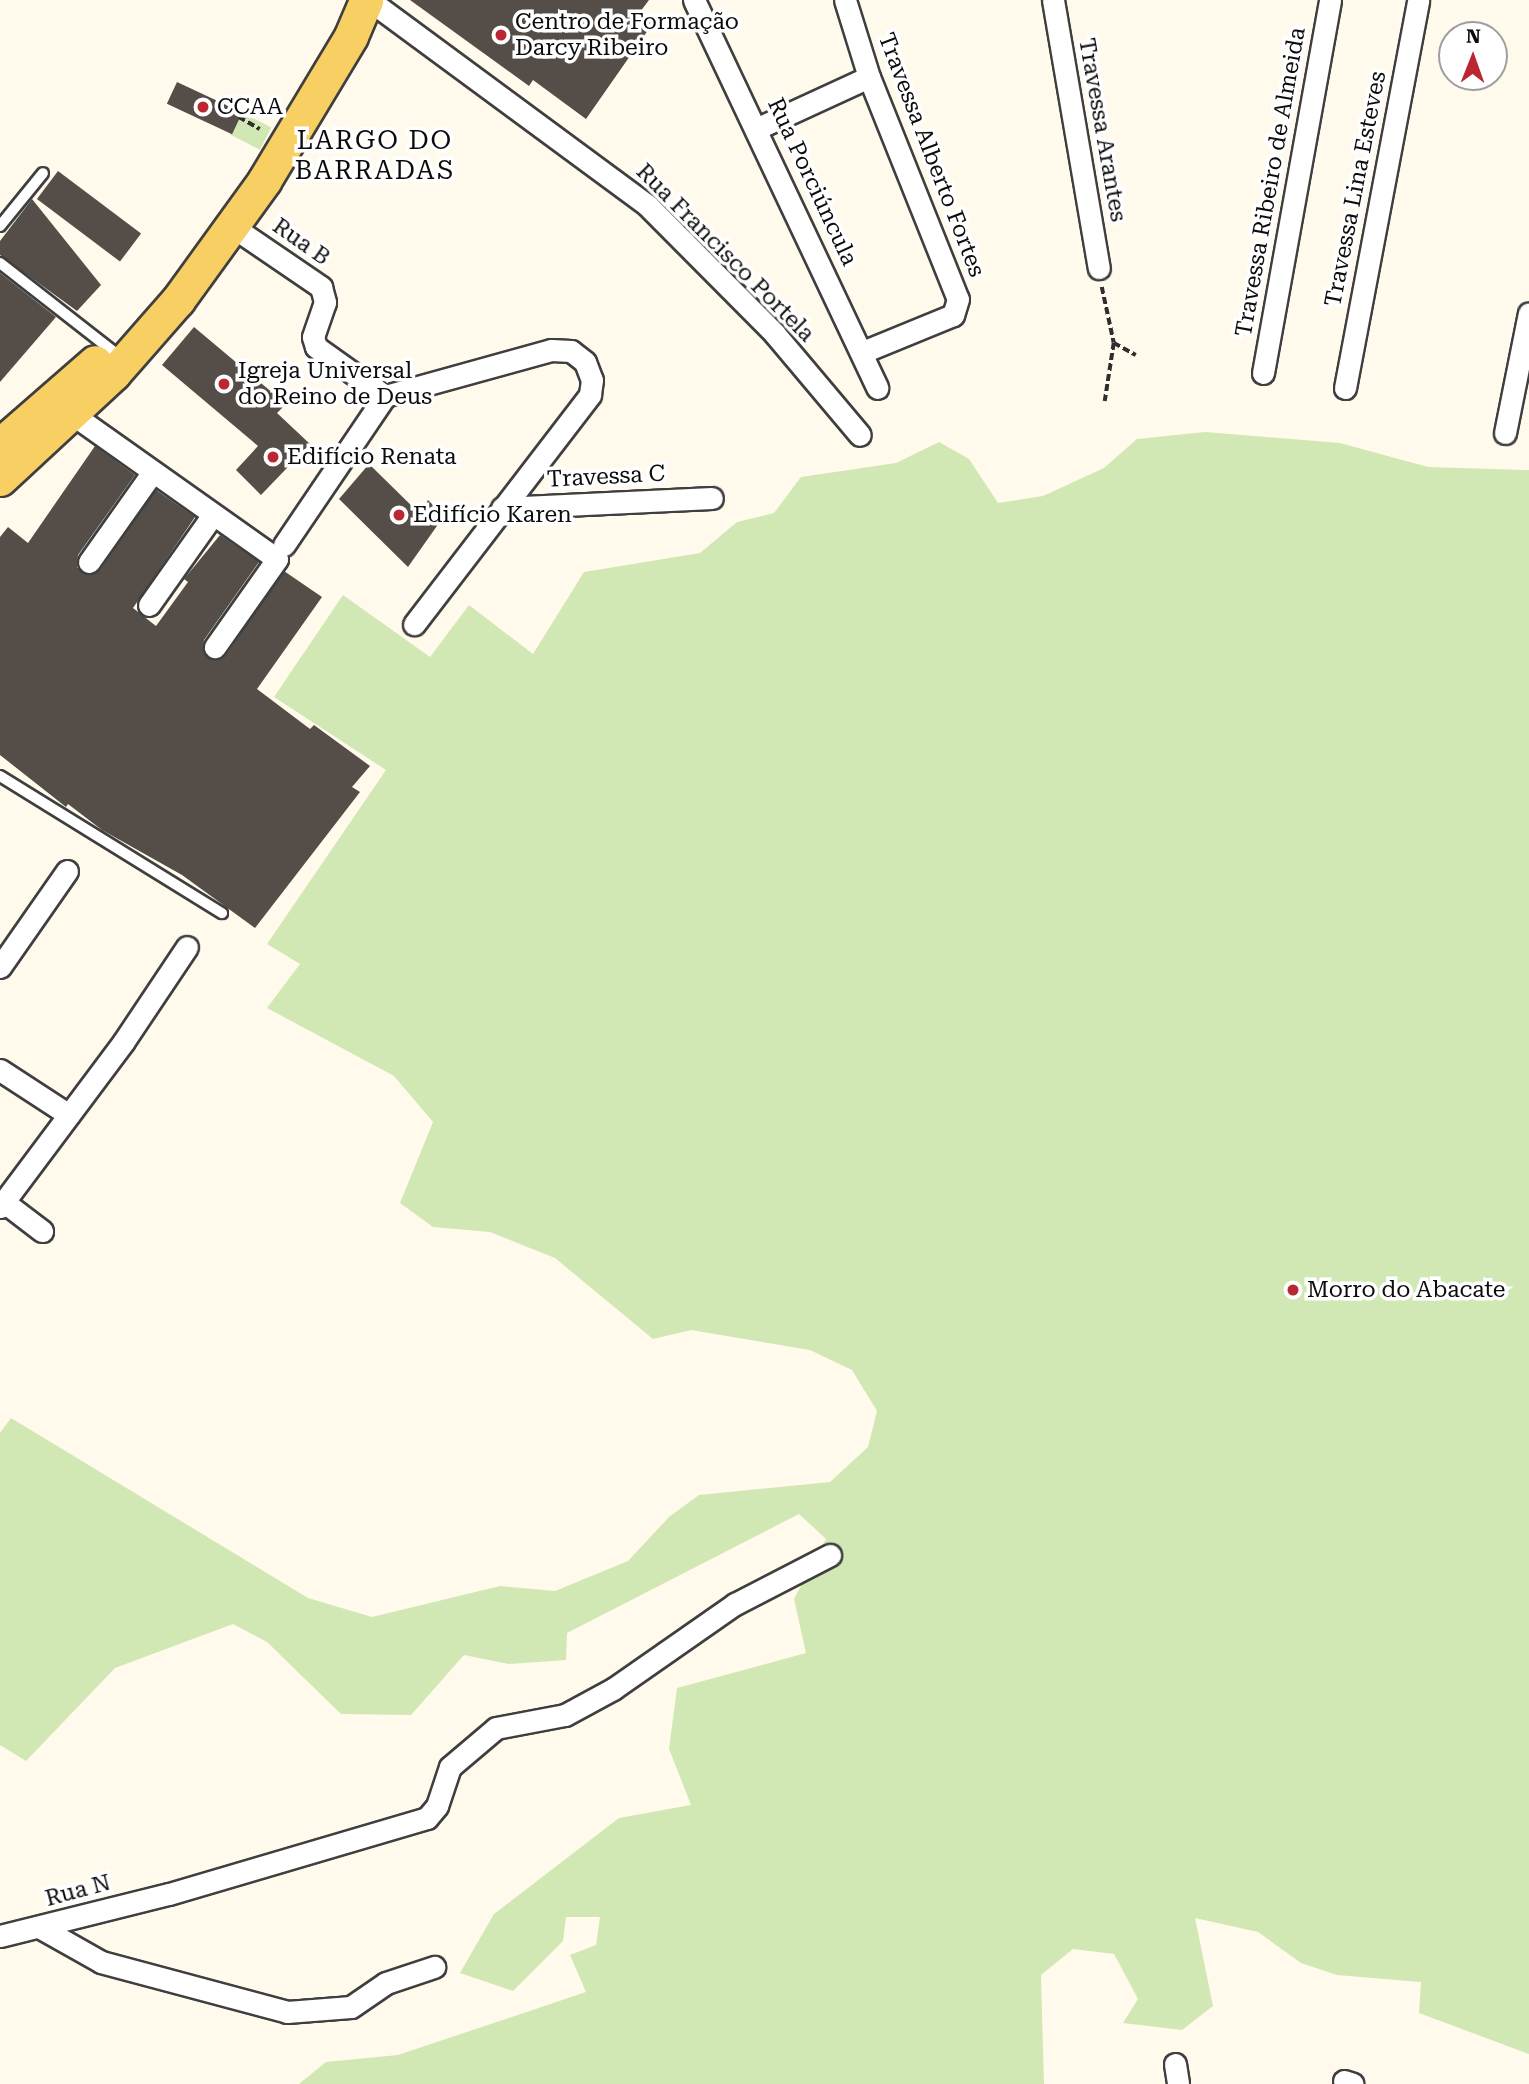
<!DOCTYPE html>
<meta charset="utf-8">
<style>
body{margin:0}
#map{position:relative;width:1529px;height:2084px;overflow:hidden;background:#fffaeb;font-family:"Roboto Serif",serif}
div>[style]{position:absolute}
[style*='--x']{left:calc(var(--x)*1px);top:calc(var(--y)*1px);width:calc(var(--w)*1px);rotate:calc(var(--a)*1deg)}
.green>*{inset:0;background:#d1e8b5;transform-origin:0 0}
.building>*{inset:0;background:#544d48;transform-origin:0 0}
.path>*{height:3.5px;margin-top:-1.75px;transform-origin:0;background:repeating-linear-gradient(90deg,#2e2e2e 0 7px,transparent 0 10.5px)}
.roads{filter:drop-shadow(2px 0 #3f3f3f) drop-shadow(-2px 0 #3f3f3f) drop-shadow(0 2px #3f3f3f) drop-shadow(0 -2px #3f3f3f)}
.service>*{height:10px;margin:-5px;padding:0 5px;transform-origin:5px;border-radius:5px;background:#fff}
.minor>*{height:21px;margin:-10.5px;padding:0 10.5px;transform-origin:10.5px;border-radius:10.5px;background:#fff}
.primary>*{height:33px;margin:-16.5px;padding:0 16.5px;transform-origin:16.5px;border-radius:16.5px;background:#f7cf62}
.dots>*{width:19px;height:19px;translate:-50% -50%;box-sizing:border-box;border:4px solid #fff;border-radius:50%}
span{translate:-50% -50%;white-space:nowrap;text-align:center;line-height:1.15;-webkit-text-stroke:7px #fff;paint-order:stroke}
.poi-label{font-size:23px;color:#0c0c0c}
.left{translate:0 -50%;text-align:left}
.street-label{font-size:23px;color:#0c0c0c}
.quarter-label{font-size:26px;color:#0c0c0c;letter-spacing:2px}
.north{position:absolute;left:1438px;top:21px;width:70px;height:70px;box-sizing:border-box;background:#fff;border:2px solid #9e9e9e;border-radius:50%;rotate:1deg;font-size:19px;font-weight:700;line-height:28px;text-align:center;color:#0c0c0c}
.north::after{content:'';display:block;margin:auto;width:24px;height:32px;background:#ba2631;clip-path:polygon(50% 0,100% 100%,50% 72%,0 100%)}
</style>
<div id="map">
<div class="green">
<i style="left:241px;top:112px;width:34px;height:25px;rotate:27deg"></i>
<i style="clip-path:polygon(1205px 432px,1340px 443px,1428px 467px,1529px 470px,1529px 2054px,1419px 2013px,1421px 1982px,1337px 1975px,1301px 1963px,1258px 1932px,1195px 1918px,1213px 2006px,1182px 2030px,1123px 2023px,1138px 1999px,1114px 1954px,1073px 1949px,1041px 1975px,1044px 2084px,299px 2084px,326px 2062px,398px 2055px,586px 1992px,570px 1955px,596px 1945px,600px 1917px,566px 1917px,563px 1941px,513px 1991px,460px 1973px,494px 1914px,619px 1818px,691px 1805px,669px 1749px,677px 1688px,806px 1653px,794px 1599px,826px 1539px,799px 1514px,567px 1633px,566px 1660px,509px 1664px,464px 1655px,411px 1715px,341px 1714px,267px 1642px,233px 1624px,115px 1668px,26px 1761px,0 1745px,0 1433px,11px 1418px,308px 1598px,372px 1617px,500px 1586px,555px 1591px,628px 1561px,669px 1517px,699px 1495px,830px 1482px,868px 1447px,877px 1411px,852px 1370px,810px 1350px,691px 1330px,653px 1339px,555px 1258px,490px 1232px,433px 1227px,400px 1203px,433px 1122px,394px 1076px,267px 1008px,300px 964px,267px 944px,386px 770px,274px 697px,343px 595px,430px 657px,469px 605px,533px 654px,584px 572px,700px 553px,737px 522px,774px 513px,801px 477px,896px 463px,939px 442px,969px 459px,998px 503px,1043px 496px,1104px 468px,1137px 439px)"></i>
</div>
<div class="building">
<i style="clip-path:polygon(410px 0,649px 0,640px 12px,653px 23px,586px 119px,533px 80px,529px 86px)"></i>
<i style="left:177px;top:82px;width:72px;height:24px;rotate:25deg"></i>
<i style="left:58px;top:171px;width:104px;height:35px;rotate:37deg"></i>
<i style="clip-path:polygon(32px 199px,101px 285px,77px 311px,0 255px,0 241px)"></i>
<i style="clip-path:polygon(0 273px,56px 317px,0 382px)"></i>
<i style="clip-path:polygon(194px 327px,286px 404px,277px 413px,310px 444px,261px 495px,236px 470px,258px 446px,162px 365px)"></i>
<i style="clip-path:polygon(95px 446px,135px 475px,78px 555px,77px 567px,82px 573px,100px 570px,156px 490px,195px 517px,133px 608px,156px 626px,188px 582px,184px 579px,220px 535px,259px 562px,204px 640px,203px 652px,208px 658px,226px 655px,284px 571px,322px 597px,257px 689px,310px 729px,314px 725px,370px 766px,352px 787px,360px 792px,255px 928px,182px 875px,102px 830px,68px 804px,66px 807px,0 755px,0 537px,8px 527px,28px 543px)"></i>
<i style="clip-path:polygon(369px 464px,420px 514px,428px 500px,444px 516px,408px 567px,339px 499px)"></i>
</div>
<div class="path">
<i style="--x:239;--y:117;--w:24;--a:30"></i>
<i style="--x:1102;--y:287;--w:57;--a:77.9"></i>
<i style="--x:1114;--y:343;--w:59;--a:98.8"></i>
<i style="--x:1114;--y:343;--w:25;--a:29"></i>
</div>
<div class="roads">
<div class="service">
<i style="--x:0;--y:226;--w:68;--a:-50.9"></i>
<i style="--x:0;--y:263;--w:156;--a:38"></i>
<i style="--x:0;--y:776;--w:261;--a:31.7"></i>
</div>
<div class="minor">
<i style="--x:369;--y:0;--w:347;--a:36.4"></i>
<i style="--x:648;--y:206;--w:179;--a:45.2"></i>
<i style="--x:774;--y:333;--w:133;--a:49.9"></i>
<i style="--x:694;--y:0;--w:429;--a:64.7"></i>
<i style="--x:845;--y:0;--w:81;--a:72.7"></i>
<i style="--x:869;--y:77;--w:239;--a:68.2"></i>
<i style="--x:958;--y:299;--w:17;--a:107"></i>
<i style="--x:953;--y:315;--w:97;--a:157.7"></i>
<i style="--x:1053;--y:0;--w:272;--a:80.3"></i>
<i style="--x:758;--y:128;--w:122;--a:-24.7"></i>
<i style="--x:233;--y:227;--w:107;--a:34.3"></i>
<i style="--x:321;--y:287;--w:16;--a:75"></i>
<i style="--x:325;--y:302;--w:37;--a:109"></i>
<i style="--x:313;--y:337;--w:10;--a:73"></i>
<i style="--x:316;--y:347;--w:85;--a:35.4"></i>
<i style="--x:1263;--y:373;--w:379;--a:-79.8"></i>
<i style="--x:1345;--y:388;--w:395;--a:-79.3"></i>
<i style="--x:385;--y:396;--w:172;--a:-15.5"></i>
<i style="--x:551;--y:350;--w:20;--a:3"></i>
<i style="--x:571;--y:351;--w:18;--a:38"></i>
<i style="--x:585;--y:362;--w:19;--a:69"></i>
<i style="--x:592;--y:380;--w:15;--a:98"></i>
<i style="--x:590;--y:395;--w:289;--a:127.5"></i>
<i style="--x:72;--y:414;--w:251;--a:35.3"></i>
<i style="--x:277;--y:559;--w:108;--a:125.2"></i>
<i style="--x:1505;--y:433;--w:122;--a:-78.7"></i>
<i style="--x:502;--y:508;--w:210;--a:-2.7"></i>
<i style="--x:284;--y:545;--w:180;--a:-55.9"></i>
<i style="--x:89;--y:562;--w:109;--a:-54.7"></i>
<i style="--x:149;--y:605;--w:109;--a:-54.7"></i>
<i style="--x:0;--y:967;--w:117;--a:-55.1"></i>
<i style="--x:0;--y:1070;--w:82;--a:33.1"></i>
<i style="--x:4;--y:1202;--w:48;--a:37.3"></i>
<i style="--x:0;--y:1207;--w:207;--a:-53.2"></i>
<i style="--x:124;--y:1041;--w:113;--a:-56.2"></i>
<i style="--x:41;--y:1928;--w:69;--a:29.5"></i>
<i style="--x:101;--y:1962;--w:193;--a:15"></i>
<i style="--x:287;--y:2012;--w:64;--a:-4.5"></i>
<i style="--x:351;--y:2007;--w:42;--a:-34.4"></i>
<i style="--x:386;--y:1983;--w:51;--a:-18.4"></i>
<i style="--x:0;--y:1936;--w:174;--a:-14"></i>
<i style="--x:169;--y:1894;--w:269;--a:-16.4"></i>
<i style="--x:427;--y:1818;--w:16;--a:-50"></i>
<i style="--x:437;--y:1806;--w:41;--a:-71.6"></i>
<i style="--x:450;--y:1767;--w:60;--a:-40.3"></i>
<i style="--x:496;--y:1728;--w:70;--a:-10.7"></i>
<i style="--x:565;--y:1715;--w:55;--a:-28.4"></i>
<i style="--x:613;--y:1689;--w:149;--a:-34.9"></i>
<i style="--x:735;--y:1604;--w:107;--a:-27.3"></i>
<i style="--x:1175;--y:2064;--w:20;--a:81"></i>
<i style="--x:1344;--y:2081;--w:9;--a:18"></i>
</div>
<div class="primary">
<i style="--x:0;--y:445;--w:126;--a:-41.1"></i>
<i style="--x:0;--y:479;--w:156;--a:-42.9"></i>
<i style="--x:114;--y:373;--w:97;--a:-48.8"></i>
<i style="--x:178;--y:300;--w:147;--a:-54.1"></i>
<i style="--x:264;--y:181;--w:169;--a:-59"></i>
<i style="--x:351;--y:36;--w:39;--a:-67"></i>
</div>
</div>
<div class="dots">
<i style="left:501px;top:35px;background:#ba2631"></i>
<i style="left:203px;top:107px;background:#ba2631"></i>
<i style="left:224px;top:384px;background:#ba2631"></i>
<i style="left:273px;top:457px;background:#ba2631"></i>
<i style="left:399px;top:515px;background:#ba2631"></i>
<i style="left:1293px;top:1290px;background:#ba2631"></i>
</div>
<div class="poi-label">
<span class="left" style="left:515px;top:35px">Centro de Formação<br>Darcy Ribeiro</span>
<span class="left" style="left:217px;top:107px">CCAA</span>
<span class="left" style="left:238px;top:384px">Igreja Universal<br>do Reino de Deus</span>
<span class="left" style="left:287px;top:457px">Edifício Renata</span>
<span class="left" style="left:413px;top:515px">Edifício Karen</span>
<span class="left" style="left:1307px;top:1290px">Morro do Abacate</span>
</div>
<div class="street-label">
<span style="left:1102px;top:130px;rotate:80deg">Travessa Arantes</span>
<span style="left:931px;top:155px;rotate:69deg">Travessa Alberto Fortes</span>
<span style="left:812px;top:182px;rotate:65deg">Rua Porciúncula</span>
<span style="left:1271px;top:182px;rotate:-80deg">Travessa Ribeiro de Almeida</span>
<span style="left:1356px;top:189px;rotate:-79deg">Travessa Lina Esteves</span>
<span style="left:301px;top:242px;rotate:35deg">Rua B</span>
<span style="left:725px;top:253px;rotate:45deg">Rua Francisco Portela</span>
<span style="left:606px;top:477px;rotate:-3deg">Travessa C</span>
<span style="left:78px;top:1891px;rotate:-15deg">Rua N</span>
</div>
<div class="quarter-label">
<span style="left:375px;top:156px">LARGO DO<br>BARRADAS</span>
</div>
<div class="north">N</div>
</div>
